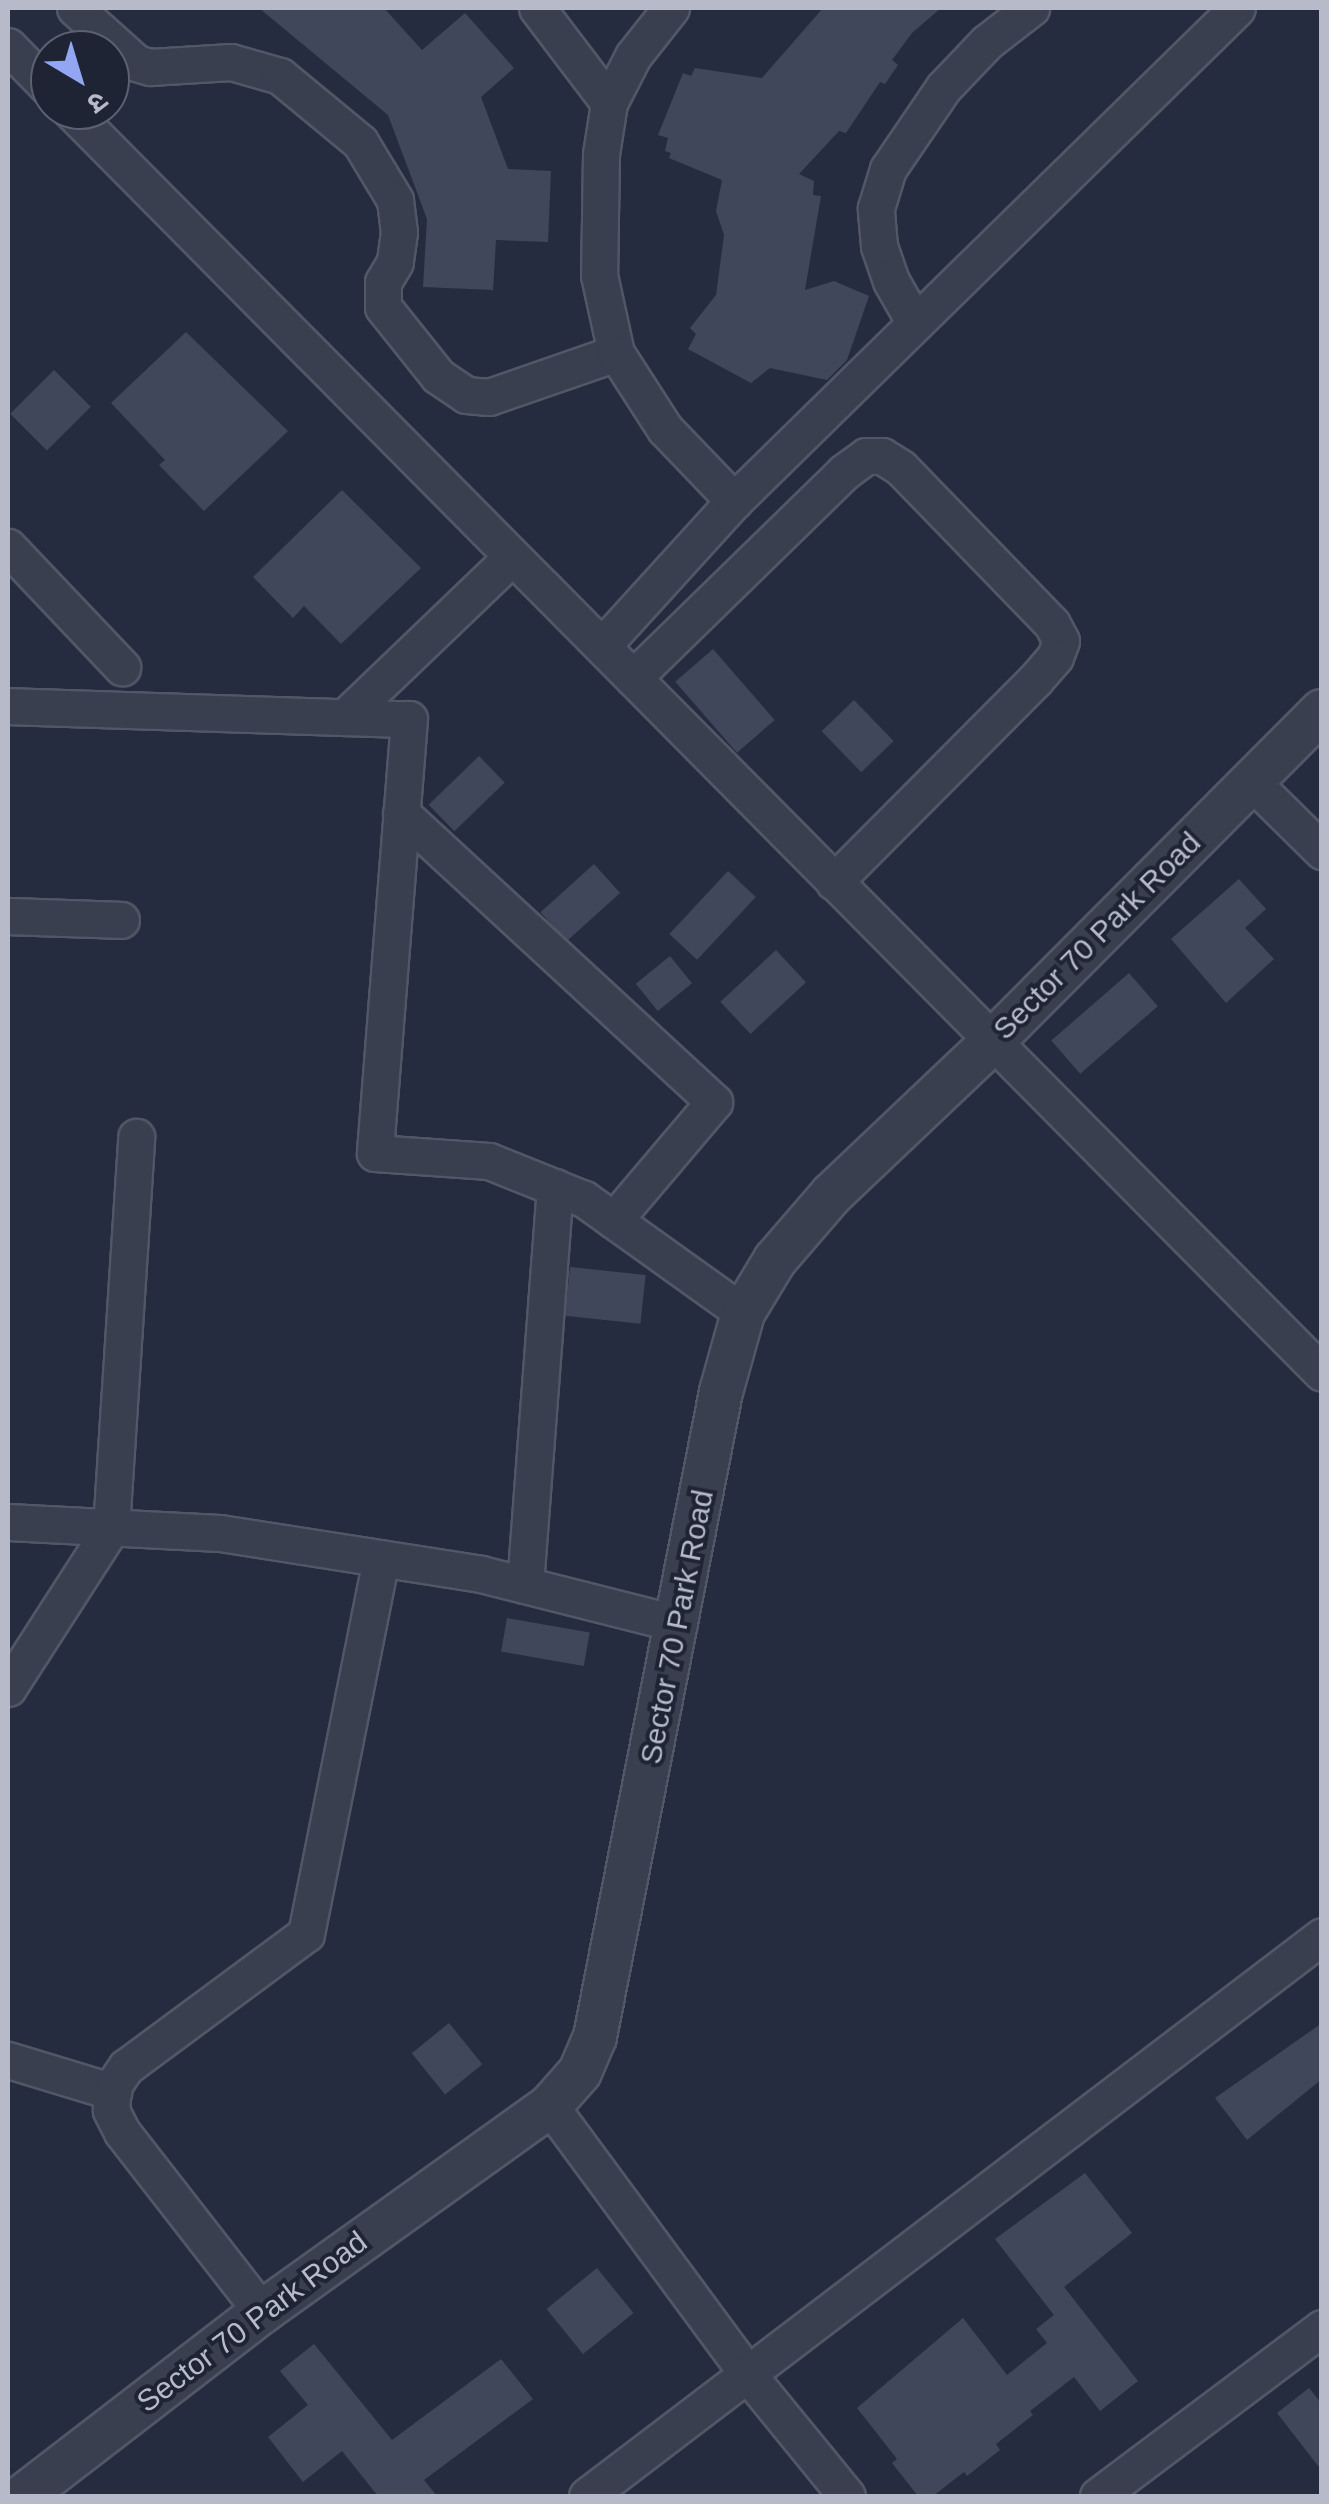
<!DOCTYPE html>
<meta charset="utf-8">
<style>
body{margin:0}
#map{position:relative;width:1329px;height:2504px;overflow:hidden;background:#262c3f;font-family:Arial,"Noto Sans Devanagari",sans-serif}
div>[style]{position:absolute}
[style*='--x']{left:calc(var(--x)*1px);top:calc(var(--y)*1px);width:calc(var(--w)*1px);rotate:calc(var(--a)*1deg)}
.building>*{inset:0;background:#41475b;transform-origin:0 0}
.roads{filter:drop-shadow(2px 0 #525766) drop-shadow(-2px 0 #525766) drop-shadow(0 2px #525766) drop-shadow(0 -2px #525766)}
.minor>*{height:35px;margin:-17.5px;padding:0 17.5px;transform-origin:17.5px;border-radius:17.5px;background:#3a3f4f}
.tertiary>*{height:42px;margin:-21px;padding:0 21px;transform-origin:21px;border-radius:21px;background:#3a3f4f}
span{translate:-50% -50%;white-space:nowrap;text-align:center;line-height:1.15;-webkit-text-stroke:8px #1f2434;paint-order:stroke}
.street-label{font-size:30px;color:#b7bbc9}
.frame{position:absolute;inset:0;border:10px solid #b7bbc9;pointer-events:none}
.north{position:absolute;left:30px;top:30px;width:100px;height:100px;box-sizing:border-box;background:#1f2434;border:2px solid #5c6070;border-radius:50%;rotate:142deg;font-size:28px;font-weight:700;line-height:40px;text-align:center;color:#b7bbc9}
.north::after{content:'';display:block;margin:auto;width:35px;height:45px;background:#92a6f3;clip-path:polygon(50% 0,100% 100%,50% 72%,0 100%)}
</style>
<div id="map">
<div class="building">
<i style="clip-path:polygon(259px 8px,384px 8px,422px 50px,465px 13px,514px 68px,481px 97px,508px 169px,551px 171px,548px 242px,496px 240px,493px 290px,423px 287px,427px 219px,388px 115px)"></i>
<i style="clip-path:polygon(823px 8px,941px 8px,912px 33px,892px 60px,898px 65px,885px 84px,880px 82px,846px 133px,839px 131px,799px 174px,814px 181px,813px 195px,821px 196px,805px 290px,834px 281px,869px 296px,847px 360px,827px 380px,770px 368px,751px 383px,688px 349px,696px 334px,690px 328px,716px 295px,724px 235px,716px 211px,722px 180px,669px 158px,671px 153px,665px 151px,668px 138px,658px 135px,683px 73px,691px 76px,695px 68px,762px 78px)"></i>
<i style="clip-path:polygon(186px 332px,288px 431px,204px 511px,159px 465px,165px 460px,111px 403px)"></i>
<i style="left:54px;top:370px;width:52px;height:62px;rotate:45deg"></i>
<i style="clip-path:polygon(342px 490px,421px 568px,341px 644px,304px 606px,293px 618px,253px 577px)"></i>
<i style="left:713px;top:649px;width:94px;height:50px;rotate:49deg"></i>
<i style="left:854px;top:700px;width:57px;height:45px;rotate:46deg"></i>
<i style="left:479px;top:756px;width:37px;height:70px;rotate:46deg"></i>
<i style="left:594px;top:864px;width:39px;height:72px;rotate:48deg"></i>
<i style="left:728px;top:871px;width:38px;height:86px;rotate:43deg"></i>
<i style="clip-path:polygon(1239px 879px,1266px 909px,1245px 928px,1274px 959px,1226px 1003px,1171px 939px)"></i>
<i style="left:776px;top:950px;width:44px;height:76px;rotate:47deg"></i>
<i style="left:670px;top:956px;width:35px;height:44px;rotate:51deg"></i>
<i style="left:1129px;top:973px;width:44px;height:103px;rotate:49deg"></i>
<i style="left:570px;top:1267px;width:76px;height:49px;rotate:6deg"></i>
<i style="left:507px;top:1618px;width:84px;height:34px;rotate:10deg"></i>
<i style="left:449px;top:2023px;width:53px;height:48px;rotate:51deg"></i>
<i style="clip-path:polygon(1322px 2023px,1322px 2079px,1247px 2140px,1215px 2098px)"></i>
<i style="clip-path:polygon(1085px 2173px,1132px 2233px,1064px 2287px,1138px 2381px,1100px 2411px,1074px 2377px,1030px 2411px,1033px 2415px,996px 2444px,1000px 2450px,967px 2476px,964px 2472px,933px 2496px,918px 2496px,892px 2463px,897px 2459px,857px 2408px,963px 2318px,1007px 2375px,1047px 2343px,1036px 2329px,1054px 2315px,995px 2239px)"></i>
<i style="left:597px;top:2268px;width:58px;height:65px;rotate:51deg"></i>
<i style="clip-path:polygon(314px 2344px,392px 2440px,501px 2359px,533px 2399px,424px 2480px,437px 2496px,378px 2496px,342px 2451px,303px 2482px,268px 2437px,308px 2405px,280px 2371px)"></i>
<i style="clip-path:polygon(1309px 2388px,1322px 2404px,1322px 2471px,1277px 2413px)"></i>
</div>
<div class="roads">
<div class="minor">
<i style="--x:75;--y:8;--w:82;--a:42"></i>
<i style="--x:136;--y:63;--w:15;--a:16"></i>
<i style="--x:150;--y:67;--w:81;--a:-3.5"></i>
<i style="--x:231;--y:62;--w:51;--a:15.9"></i>
<i style="--x:280;--y:76;--w:104;--a:39.5"></i>
<i style="--x:360;--y:142;--w:68;--a:58.9"></i>
<i style="--x:395;--y:200;--w:32;--a:83"></i>
<i style="--x:399;--y:232;--w:30;--a:98"></i>
<i style="--x:395;--y:262;--w:23;--a:121"></i>
<i style="--x:383;--y:282;--w:25;--a:90"></i>
<i style="--x:383;--y:307;--w:88;--a:51.4"></i>
<i style="--x:438;--y:376;--w:34;--a:34"></i>
<i style="--x:466;--y:395;--w:23;--a:5"></i>
<i style="--x:489;--y:397;--w:134;--a:-19.1"></i>
<i style="--x:537;--y:8;--w:119;--a:52.8"></i>
<i style="--x:671;--y:8;--w:61;--a:128.4"></i>
<i style="--x:633;--y:56;--w:53;--a:117.1"></i>
<i style="--x:609;--y:103;--w:52;--a:98.9"></i>
<i style="--x:601;--y:154;--w:121;--a:90.9"></i>
<i style="--x:599;--y:275;--w:80;--a:77.7"></i>
<i style="--x:616;--y:353;--w:90;--a:57.2"></i>
<i style="--x:665;--y:429;--w:100;--a:46.2"></i>
<i style="--x:8;--y:46;--w:60;--a:45.7"></i>
<i style="--x:70;--y:110;--w:1778;--a:45.25"></i>
<i style="--x:915;--y:323;--w:48;--a:-119.7"></i>
<i style="--x:891;--y:281;--w:37;--a:-109"></i>
<i style="--x:879;--y:246;--w:38;--a:-95"></i>
<i style="--x:876;--y:208;--w:41;--a:-72.9"></i>
<i style="--x:888;--y:169;--w:99;--a:-55.7"></i>
<i style="--x:944;--y:87;--w:62;--a:-46.3"></i>
<i style="--x:987;--y:42;--w:56;--a:-37.7"></i>
<i style="--x:8;--y:547;--w:166;--a:46.5"></i>
<i style="--x:602;--y:646;--w:196;--a:-47.7"></i>
<i style="--x:734;--y:501;--w:704;--a:-44.42"></i>
<i style="--x:633;--y:678;--w:295;--a:-44.3"></i>
<i style="--x:844;--y:472;--w:27;--a:-36"></i>
<i style="--x:866;--y:456;--w:16;--a:0"></i>
<i style="--x:882;--y:456;--w:22;--a:32"></i>
<i style="--x:901;--y:468;--w:217;--a:45.9"></i>
<i style="--x:1052;--y:624;--w:19;--a:62"></i>
<i style="--x:1061;--y:641;--w:17;--a:111"></i>
<i style="--x:1055;--y:657;--w:30;--a:131"></i>
<i style="--x:1035;--y:680;--w:285;--a:134.9"></i>
<i style="--x:8;--y:706;--w:401;--a:1.9"></i>
<i style="--x:409;--y:719;--w:435;--a:94.5"></i>
<i style="--x:375;--y:1153;--w:114;--a:4"></i>
<i style="--x:489;--y:1161;--w:102;--a:21.8"></i>
<i style="--x:584;--y:1199;--w:196;--a:35.6"></i>
<i style="--x:345;--y:717;--w:231;--a:-43.8"></i>
<i style="--x:1251;--y:781;--w:100;--a:44.6"></i>
<i style="--x:401;--y:813;--w:426;--a:42.7"></i>
<i style="--x:714;--y:1102;--w:155;--a:130.3"></i>
<i style="--x:8;--y:916;--w:113;--a:2"></i>
<i style="--x:8;--y:1522;--w:212;--a:3"></i>
<i style="--x:220;--y:1533;--w:264;--a:8.9"></i>
<i style="--x:481;--y:1574;--w:204;--a:14.2"></i>
<i style="--x:525;--y:1585;--w:399;--a:-85.7"></i>
<i style="--x:8;--y:1688;--w:190;--a:-57.2"></i>
<i style="--x:111;--y:1528;--w:392;--a:-86.3"></i>
<i style="--x:8;--y:2060;--w:110;--a:16.9"></i>
<i style="--x:550;--y:2106;--w:335;--a:53.6"></i>
<i style="--x:749;--y:2376;--w:155;--a:50.8"></i>
<i style="--x:262;--y:2312;--w:228;--a:-127.9"></i>
<i style="--x:122;--y:2132;--w:25;--a:-117"></i>
<i style="--x:111;--y:2110;--w:24;--a:-85"></i>
<i style="--x:113;--y:2086;--w:23;--a:-56"></i>
<i style="--x:126;--y:2067;--w:224;--a:-36.5"></i>
<i style="--x:306;--y:1934;--w:383;--a:-78.7"></i>
<i style="--x:587;--y:2496;--w:924;--a:-37.3"></i>
<i style="--x:1098;--y:2496;--w:280;--a:-36.9"></i>
</div>
<div class="tertiary">
<i style="--x:23;--y:2496;--w:302;--a:-37.6"></i>
<i style="--x:262;--y:2312;--w:354;--a:-35.6"></i>
<i style="--x:550;--y:2106;--w:45;--a:-48.6"></i>
<i style="--x:580;--y:2072;--w:38;--a:-67"></i>
<i style="--x:595;--y:2037;--w:657;--a:-78.95"></i>
<i style="--x:721;--y:1392;--w:82;--a:-74.4"></i>
<i style="--x:743;--y:1313;--w:62;--a:-58.9"></i>
<i style="--x:775;--y:1260;--w:87;--a:-49.2"></i>
<i style="--x:832;--y:1194;--w:221;--a:-43.5"></i>
<i style="--x:992;--y:1042;--w:467;--a:-45.1"></i>
</div>
</div>
<div class="street-label">
<span style="left:1097px;top:936px;rotate:-45deg">Sector 70 Park Road</span>
<span style="left:677px;top:1627px;rotate:-79deg">Sector 70 Park Road</span>
<span style="left:252px;top:2322px;rotate:-37deg">Sector 70 Park Road</span>
</div>
<div class="frame"></div>
<div class="north">उ</div>
</div>
